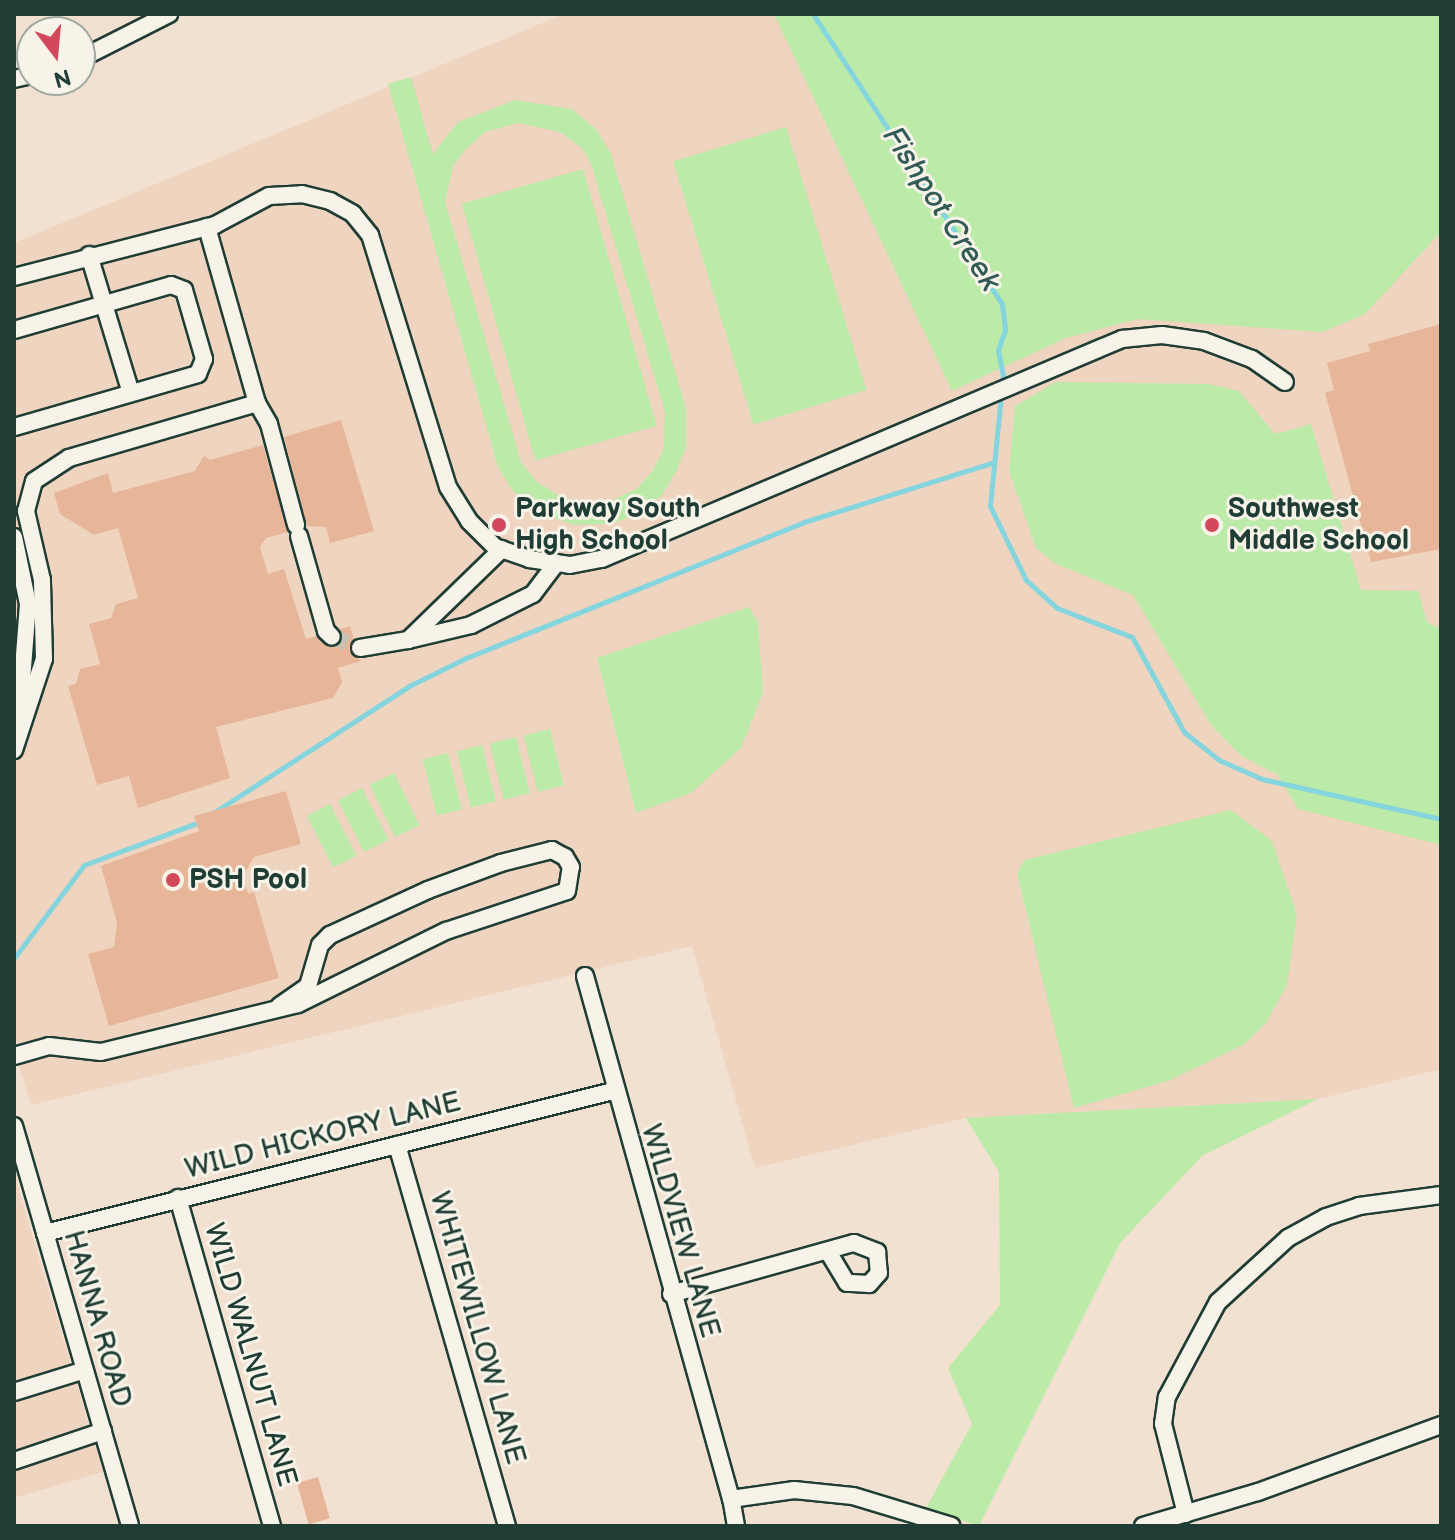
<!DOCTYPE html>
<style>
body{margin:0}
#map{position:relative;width:1455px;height:1540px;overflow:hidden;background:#f2e1d0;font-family:"Balsamiq Sans",sans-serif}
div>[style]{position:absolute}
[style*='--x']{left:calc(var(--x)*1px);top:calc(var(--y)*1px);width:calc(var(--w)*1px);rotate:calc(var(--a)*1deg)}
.built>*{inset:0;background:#efd4c0}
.green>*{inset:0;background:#bceaa8;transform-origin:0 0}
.stream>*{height:5px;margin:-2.5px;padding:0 2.5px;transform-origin:2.5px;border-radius:2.5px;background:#84d5de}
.building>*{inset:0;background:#e7b699;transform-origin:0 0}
.minor-tunnel>*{height:16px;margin-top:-8px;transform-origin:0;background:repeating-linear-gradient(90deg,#c8c0b1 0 16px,transparent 0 24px)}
.roads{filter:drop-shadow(2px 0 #1f3d34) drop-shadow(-2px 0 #1f3d34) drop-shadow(0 2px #1f3d34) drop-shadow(0 -2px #1f3d34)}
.minor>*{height:16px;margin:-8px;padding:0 8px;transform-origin:8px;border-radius:8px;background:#f7f3e8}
.dots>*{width:22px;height:22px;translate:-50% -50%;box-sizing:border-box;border:4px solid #f7f3e8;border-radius:50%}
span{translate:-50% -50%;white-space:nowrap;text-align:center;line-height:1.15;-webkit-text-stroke:6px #f7f3e8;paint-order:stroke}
.poi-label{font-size:28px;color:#1f3d34;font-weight:700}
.left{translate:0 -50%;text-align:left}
.street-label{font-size:28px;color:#1f3d34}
.water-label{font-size:30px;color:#335b56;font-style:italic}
.frame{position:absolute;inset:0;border:16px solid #1f3d34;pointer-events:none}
.north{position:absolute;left:16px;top:16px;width:80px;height:80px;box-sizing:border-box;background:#f7f3e8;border:2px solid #a1aaa0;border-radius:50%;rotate:164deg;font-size:22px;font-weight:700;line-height:32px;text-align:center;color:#1f3d34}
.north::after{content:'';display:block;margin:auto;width:28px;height:36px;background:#d1495b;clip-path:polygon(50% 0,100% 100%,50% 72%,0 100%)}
</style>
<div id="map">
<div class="built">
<i style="clip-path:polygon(564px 14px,1441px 14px,1441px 1069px,1318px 1099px,966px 1118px,755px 1168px,692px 946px,31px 1105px,14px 1048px,14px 243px)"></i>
<i style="clip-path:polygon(14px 1174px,103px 1472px,14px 1498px)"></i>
</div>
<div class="green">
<i style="clip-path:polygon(774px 14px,1441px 14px,1441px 232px,1365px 314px,1322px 332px,1138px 319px,1066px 338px,952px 391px)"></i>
<i style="clip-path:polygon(evenodd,411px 77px,433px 154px,458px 122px,515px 100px,572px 109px,597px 130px,611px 154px,686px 408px,686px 447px,677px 470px,662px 495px,641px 512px,612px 524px,575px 525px,536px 512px,513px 491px,498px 467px,388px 84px,411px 77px,518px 123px,560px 132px,583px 149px,591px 164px,665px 412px,664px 448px,652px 472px,636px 489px,613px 500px,588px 503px,561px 497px,537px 482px,521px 462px,445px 202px,453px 166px,466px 149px,485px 132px,518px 123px)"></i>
<i style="left:786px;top:127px;width:275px;height:118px;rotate:73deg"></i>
<i style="left:583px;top:169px;width:267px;height:126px;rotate:74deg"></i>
<i style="clip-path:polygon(1056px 382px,1208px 384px,1239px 391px,1275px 434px,1311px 424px,1361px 590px,1418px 591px,1427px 622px,1441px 629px,1441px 845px,1298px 809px,1278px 775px,1241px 756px,1211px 725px,1133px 595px,1054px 563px,1036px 548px,1009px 471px,1015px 406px)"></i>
<i style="clip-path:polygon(749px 607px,758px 622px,763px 693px,741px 748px,691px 793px,636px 813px,597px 658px)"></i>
<i style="left:550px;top:729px;width:58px;height:27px;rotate:76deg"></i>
<i style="left:516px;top:737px;width:58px;height:27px;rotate:76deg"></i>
<i style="left:482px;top:745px;width:58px;height:26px;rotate:76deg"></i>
<i style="left:448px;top:753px;width:58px;height:26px;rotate:76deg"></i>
<i style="left:394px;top:773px;width:58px;height:27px;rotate:64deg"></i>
<i style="left:362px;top:788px;width:58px;height:27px;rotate:63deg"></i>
<i style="left:330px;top:804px;width:58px;height:26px;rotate:63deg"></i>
<i style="clip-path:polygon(1231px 810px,1272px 841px,1297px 915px,1287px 985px,1266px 1023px,1245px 1044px,1168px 1081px,1074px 1108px,1017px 874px,1024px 860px)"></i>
<i style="clip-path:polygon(1318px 1099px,1202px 1156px,1120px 1243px,979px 1526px,926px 1508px,972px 1424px,948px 1368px,1000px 1305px,999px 1172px,966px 1118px)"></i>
</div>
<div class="stream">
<i style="--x:813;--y:14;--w:346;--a:56.9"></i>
<i style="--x:1002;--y:304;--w:26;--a:83"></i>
<i style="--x:1005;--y:330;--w:21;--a:109"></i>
<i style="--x:998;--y:350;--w:25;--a:79"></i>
<i style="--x:1003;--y:375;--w:132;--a:95.7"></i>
<i style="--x:990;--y:506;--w:82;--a:64.1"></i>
<i style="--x:1026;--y:580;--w:42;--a:42.1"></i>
<i style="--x:1057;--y:608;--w:80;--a:21.1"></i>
<i style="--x:1132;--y:637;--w:108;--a:61.3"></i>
<i style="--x:1184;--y:732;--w:45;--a:38.7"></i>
<i style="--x:1219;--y:760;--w:47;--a:23.8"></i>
<i style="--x:1262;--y:779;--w:183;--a:12.6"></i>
<i style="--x:213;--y:813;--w:234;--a:-32.9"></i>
<i style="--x:409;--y:686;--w:64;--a:-26.2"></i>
<i style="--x:466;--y:658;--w:364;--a:-21.9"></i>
<i style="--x:804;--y:522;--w:196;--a:-17.5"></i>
<i style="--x:14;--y:958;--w:116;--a:-53"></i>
<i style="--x:84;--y:865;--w:126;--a:-20.4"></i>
</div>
<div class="building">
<i style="clip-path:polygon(1441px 324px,1441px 549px,1371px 562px,1325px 393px,1334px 390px,1327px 363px,1370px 351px,1368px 344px)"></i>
<i style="clip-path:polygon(341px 420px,374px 531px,330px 543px,326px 527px,307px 526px,284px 437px)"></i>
<i style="clip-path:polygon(263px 445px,288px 532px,266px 538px,260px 547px,268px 574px,284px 569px,306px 639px,317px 636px,336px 647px,343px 639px,340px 629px,350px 626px,354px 639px,349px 651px,361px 661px,338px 668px,342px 682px,333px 698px,216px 727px,230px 778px,138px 808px,129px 776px,97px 785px,68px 686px,76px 684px,80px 669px,100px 664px,89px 624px,111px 618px,116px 604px,138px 598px,118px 528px,94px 535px,60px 514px,54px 493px,108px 473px,113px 493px,195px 471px,204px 456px,210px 460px)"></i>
<i style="clip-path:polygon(286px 791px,301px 844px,254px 857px,243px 876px,248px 894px,254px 892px,279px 978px,109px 1026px,88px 954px,114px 947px,117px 923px,101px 866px,199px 831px,194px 816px)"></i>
<i style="left:318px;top:1477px;width:43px;height:22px;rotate:74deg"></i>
</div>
<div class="minor-tunnel">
<i style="--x:332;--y:637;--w:30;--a:21"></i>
</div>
<div class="roads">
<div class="minor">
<i style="--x:80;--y:59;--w:100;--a:-26.8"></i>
<i style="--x:14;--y:79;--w:18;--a:-13"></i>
<i style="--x:89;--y:255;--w:144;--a:73.1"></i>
<i style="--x:14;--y:277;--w:208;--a:-14.5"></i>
<i style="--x:215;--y:225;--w:61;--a:-28.2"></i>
<i style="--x:269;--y:196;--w:33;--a:-3"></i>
<i style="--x:302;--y:194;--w:29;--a:14"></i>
<i style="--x:330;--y:201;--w:26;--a:29"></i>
<i style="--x:353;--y:214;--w:27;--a:51"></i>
<i style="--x:370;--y:235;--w:264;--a:72.8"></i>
<i style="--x:448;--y:487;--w:40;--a:58"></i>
<i style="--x:469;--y:521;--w:37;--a:45"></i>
<i style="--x:495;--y:547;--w:36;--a:19"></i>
<i style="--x:529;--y:559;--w:41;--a:8.3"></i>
<i style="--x:570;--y:565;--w:33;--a:-11"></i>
<i style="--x:602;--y:559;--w:565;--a:-22.93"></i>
<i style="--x:1122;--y:339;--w:40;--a:-5.7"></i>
<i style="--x:1162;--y:335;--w:42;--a:8.1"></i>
<i style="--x:1204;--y:341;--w:51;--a:20.6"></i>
<i style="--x:1252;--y:359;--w:40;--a:34.9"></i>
<i style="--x:14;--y:330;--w:163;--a:-16"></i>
<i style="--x:171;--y:285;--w:14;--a:21"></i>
<i style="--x:184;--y:290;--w:72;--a:73.8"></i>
<i style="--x:204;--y:359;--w:16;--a:112"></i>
<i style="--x:198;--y:374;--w:191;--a:163.9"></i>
<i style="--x:257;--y:403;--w:24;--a:60"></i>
<i style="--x:269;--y:424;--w:105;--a:75"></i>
<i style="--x:299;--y:536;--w:99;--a:74.1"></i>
<i style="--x:326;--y:631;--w:8;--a:45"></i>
<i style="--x:14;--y:537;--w:68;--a:78.2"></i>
<i style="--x:28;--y:604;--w:128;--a:94.5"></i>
<i style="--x:502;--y:549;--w:131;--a:135.9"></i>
<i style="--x:408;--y:640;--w:65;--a:-13.4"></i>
<i style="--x:471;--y:625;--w:69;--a:-26.6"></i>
<i style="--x:533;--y:594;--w:39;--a:-53"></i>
<i style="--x:360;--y:648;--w:49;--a:-9.5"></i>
<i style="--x:14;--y:750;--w:96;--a:-71.8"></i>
<i style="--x:44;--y:659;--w:79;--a:-91.5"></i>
<i style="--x:42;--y:580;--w:71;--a:-103.1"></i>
<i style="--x:26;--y:511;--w:31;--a:-75"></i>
<i style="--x:34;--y:481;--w:42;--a:-33.3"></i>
<i style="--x:69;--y:458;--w:196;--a:-16.3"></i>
<i style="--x:257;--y:403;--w:183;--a:-105.9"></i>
<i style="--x:585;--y:976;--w:543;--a:74.4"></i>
<i style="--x:14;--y:1056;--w:36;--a:-16"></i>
<i style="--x:49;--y:1046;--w:52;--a:6.6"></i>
<i style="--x:101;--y:1052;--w:203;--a:-13.7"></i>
<i style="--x:298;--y:1004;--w:165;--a:-26.3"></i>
<i style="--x:446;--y:931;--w:127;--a:-18.3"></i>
<i style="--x:567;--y:891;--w:24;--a:-81"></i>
<i style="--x:571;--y:867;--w:12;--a:-121"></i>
<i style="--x:565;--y:857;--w:15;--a:-152"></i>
<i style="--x:552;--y:850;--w:53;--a:165.7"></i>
<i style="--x:501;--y:863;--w:78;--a:159.7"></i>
<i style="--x:428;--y:890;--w:108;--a:155.3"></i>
<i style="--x:330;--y:935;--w:14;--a:135"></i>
<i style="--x:320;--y:945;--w:43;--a:106.3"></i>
<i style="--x:308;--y:986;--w:35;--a:145"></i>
<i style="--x:14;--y:1126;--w:416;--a:73.8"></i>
<i style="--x:397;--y:1145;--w:397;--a:73.9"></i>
<i style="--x:178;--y:1198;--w:341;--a:74"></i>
<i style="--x:45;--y:1233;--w:585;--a:-14.04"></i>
<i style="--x:671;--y:1294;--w:190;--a:-15.6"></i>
<i style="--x:854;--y:1243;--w:25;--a:21"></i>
<i style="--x:877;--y:1252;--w:21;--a:85"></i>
<i style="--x:879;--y:1273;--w:15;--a:132"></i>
<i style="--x:869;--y:1284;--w:22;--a:-177"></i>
<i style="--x:847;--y:1283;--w:37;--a:-121"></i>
<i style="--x:14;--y:1392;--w:74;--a:-17.2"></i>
<i style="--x:14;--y:1461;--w:94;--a:-18.6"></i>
<i style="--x:1186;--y:1514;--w:93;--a:-104.3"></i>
<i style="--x:1163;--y:1424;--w:27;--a:-82"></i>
<i style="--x:1167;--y:1397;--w:108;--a:-61.8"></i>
<i style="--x:1218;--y:1302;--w:95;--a:-42.4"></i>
<i style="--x:1288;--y:1238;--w:43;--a:-28.9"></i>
<i style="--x:1326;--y:1217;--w:35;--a:-18"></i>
<i style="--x:1359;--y:1206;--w:83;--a:-7.6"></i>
<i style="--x:736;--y:1526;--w:27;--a:-100"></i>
<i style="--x:731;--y:1499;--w:64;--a:-8.1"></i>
<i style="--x:794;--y:1490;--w:59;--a:5.8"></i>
<i style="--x:853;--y:1496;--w:103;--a:16.9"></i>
<i style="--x:1143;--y:1526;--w:120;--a:-16.5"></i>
<i style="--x:1258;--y:1492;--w:195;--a:-20.1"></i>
</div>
</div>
<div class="dots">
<i style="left:499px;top:525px;background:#d1495b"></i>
<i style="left:1212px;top:525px;background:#d1495b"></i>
<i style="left:173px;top:880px;background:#d1495b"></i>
</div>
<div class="poi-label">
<span class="left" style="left:515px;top:525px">Parkway South<br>High School</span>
<span class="left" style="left:1228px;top:525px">Southwest<br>Middle School</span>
<span class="left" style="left:189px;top:880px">PSH Pool</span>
</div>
<div class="street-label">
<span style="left:323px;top:1136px;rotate:-14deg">WILD HICKORY LANE</span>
<span style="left:680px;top:1231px;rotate:74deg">WILDVIEW LANE</span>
<span style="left:97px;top:1319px;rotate:74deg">HANNA ROAD</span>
<span style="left:477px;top:1328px;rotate:74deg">WHITEWILLOW LANE</span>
<span style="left:250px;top:1355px;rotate:74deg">WILD WALNUT LANE</span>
</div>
<div class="water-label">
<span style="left:941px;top:209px;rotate:57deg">Fishpot Creek</span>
</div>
<div class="frame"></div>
<div class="north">N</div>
</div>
